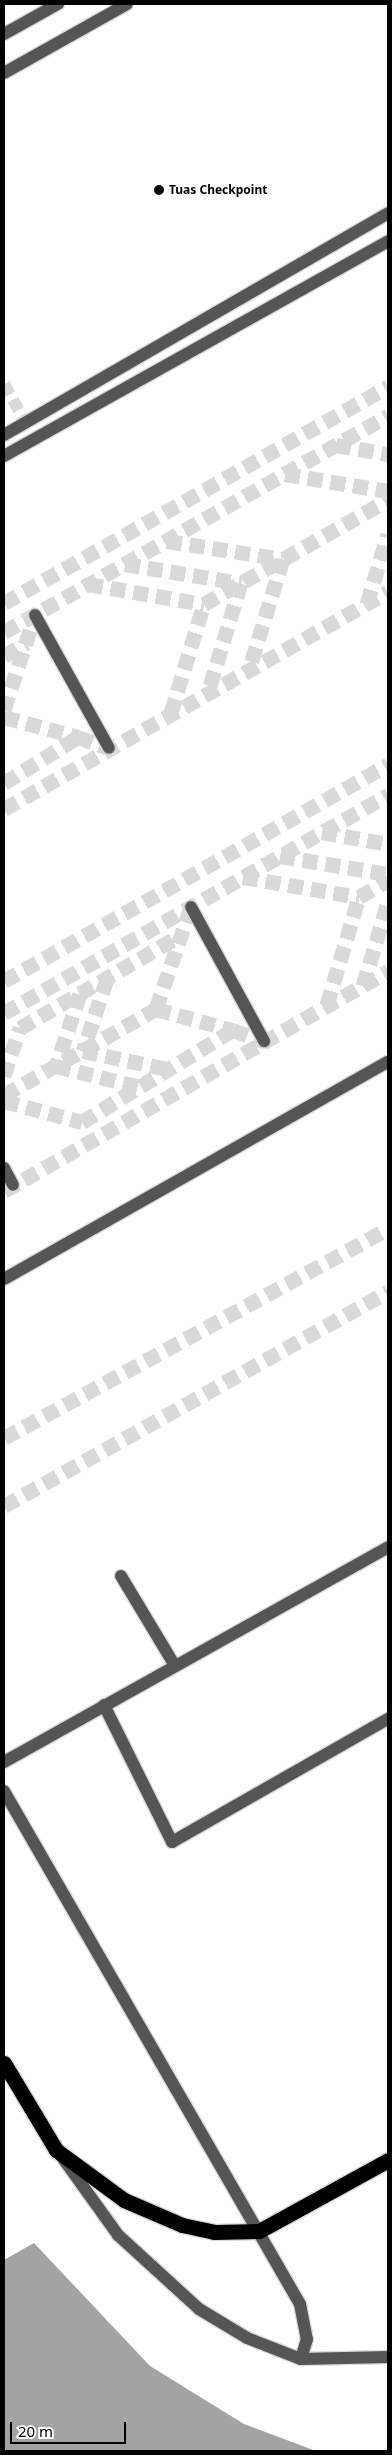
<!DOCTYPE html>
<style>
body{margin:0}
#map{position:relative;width:392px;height:2455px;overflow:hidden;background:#fff;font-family:"Noto Sans",sans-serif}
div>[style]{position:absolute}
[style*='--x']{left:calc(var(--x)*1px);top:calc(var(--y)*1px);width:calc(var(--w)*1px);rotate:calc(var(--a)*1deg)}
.water>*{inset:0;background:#a3a3a3}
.minor-tunnel>*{height:12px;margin-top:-6px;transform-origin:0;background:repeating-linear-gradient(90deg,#d9d9d9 0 12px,transparent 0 18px)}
.highway-tunnel>*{height:15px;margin-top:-7.5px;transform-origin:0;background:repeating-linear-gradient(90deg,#d9d9d9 0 15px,transparent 0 23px)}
.roads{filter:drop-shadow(1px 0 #dbdbdb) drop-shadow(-1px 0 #dbdbdb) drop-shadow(0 1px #dbdbdb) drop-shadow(0 -1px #dbdbdb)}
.minor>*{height:12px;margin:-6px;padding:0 6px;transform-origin:6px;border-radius:6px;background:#555}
.highway>*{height:15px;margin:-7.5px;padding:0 7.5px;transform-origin:7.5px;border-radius:7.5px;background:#000}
.dots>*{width:14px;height:14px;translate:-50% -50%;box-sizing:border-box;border:2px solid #fff;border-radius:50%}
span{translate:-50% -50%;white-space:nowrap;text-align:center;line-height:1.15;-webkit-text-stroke:4px #fff;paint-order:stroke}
.poi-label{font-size:12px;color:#000;font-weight:700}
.left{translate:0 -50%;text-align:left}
.frame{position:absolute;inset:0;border:5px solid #000;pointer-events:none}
.scale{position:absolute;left:10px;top:2422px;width:116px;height:22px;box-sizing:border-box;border:2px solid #000;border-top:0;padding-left:6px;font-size:15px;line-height:18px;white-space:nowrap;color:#000;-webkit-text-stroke:4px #fff;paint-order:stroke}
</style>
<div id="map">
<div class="water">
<i style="clip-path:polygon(34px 2243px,150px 2366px,244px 2424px,316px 2451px,4px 2451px,4px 2260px)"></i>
</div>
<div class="minor-tunnel">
<i style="--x:4;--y:384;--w:53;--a:60.5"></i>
</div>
<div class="highway-tunnel">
<i style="--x:336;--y:445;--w:53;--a:9.8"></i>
<i style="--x:285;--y:474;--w:104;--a:9.4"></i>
<i style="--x:167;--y:541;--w:117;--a:8.8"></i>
<i style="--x:283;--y:559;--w:116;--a:107"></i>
<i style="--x:125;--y:564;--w:118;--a:9.3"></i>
<i style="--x:241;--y:583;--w:115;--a:106.7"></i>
<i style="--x:88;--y:584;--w:118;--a:9.8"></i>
<i style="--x:4;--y:603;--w:441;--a:-29.4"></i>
<i style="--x:204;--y:604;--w:211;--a:-29.5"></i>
<i style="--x:367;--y:604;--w:73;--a:-73.3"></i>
<i style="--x:4;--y:632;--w:441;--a:-29.4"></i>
<i style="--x:4;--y:656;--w:26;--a:-31"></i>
<i style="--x:4;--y:710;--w:100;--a:-71.9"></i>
<i style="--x:171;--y:713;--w:114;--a:-73.2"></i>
<i style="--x:4;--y:717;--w:77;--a:15.1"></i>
<i style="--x:4;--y:783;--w:87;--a:-31.9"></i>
<i style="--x:78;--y:737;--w:33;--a:20"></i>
<i style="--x:4;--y:809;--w:441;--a:-29.5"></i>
<i style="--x:322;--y:832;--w:67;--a:10.3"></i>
<i style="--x:280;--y:856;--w:109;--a:9.5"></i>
<i style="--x:243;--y:877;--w:118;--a:9.8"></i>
<i style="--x:359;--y:897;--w:34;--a:-30"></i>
<i style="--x:107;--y:979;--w:76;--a:108.4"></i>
<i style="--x:83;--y:1051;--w:87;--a:12"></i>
<i style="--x:4;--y:981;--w:441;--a:-29.4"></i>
<i style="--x:363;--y:986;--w:88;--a:-73.4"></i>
<i style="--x:80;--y:994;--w:76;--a:108.4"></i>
<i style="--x:56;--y:1066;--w:87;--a:14"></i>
<i style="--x:327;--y:1005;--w:113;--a:-73.5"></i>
<i style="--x:156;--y:1009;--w:80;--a:15.3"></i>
<i style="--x:4;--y:1013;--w:442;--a:-29.6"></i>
<i style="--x:4;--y:1076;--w:51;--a:-71.6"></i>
<i style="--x:20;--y:1028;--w:186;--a:-30"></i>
<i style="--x:4;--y:1095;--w:175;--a:-29.5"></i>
<i style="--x:156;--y:1009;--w:108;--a:-71.1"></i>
<i style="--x:4;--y:1101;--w:81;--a:15.1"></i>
<i style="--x:82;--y:1122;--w:177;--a:-31.4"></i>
<i style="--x:233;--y:1030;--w:33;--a:20"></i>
<i style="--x:4;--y:1191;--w:443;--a:-29.8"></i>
<i style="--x:4;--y:1438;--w:437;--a:-28.6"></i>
<i style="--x:4;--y:1506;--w:440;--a:-29.2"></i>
</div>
<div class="roads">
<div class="minor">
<i style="--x:4;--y:34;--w:62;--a:-29.1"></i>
<i style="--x:4;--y:73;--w:141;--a:-29.3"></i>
<i style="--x:4;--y:435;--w:444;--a:-30"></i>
<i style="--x:4;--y:456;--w:440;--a:-29.2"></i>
<i style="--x:35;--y:615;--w:152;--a:60.9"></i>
<i style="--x:191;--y:907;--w:153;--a:61.4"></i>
<i style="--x:4;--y:1168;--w:19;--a:62"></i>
<i style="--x:4;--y:1279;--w:441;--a:-29.5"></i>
<i style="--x:121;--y:1576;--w:105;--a:59"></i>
<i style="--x:104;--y:1705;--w:153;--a:63.6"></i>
<i style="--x:172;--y:1842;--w:249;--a:-29.7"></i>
<i style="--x:4;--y:1762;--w:440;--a:-29.2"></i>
<i style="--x:4;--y:1791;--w:592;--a:60.02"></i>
<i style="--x:300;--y:2304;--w:36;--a:79"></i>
<i style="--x:307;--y:2339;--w:21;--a:107"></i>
<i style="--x:62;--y:2157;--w:96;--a:54.3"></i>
<i style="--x:118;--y:2235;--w:110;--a:42.4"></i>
<i style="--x:199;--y:2309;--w:56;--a:31.1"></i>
<i style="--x:247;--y:2338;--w:58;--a:21.3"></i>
<i style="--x:301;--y:2359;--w:87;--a:-1.3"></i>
</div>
<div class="highway">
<i style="--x:4;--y:2063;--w:101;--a:59.1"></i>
<i style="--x:56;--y:2150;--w:84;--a:36.3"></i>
<i style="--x:124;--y:2200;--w:63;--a:23.3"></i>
<i style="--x:182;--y:2225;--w:33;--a:12"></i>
<i style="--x:214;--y:2232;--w:45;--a:-1.3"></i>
<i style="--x:259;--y:2231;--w:147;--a:-28.8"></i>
</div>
</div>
<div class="dots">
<i style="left:159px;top:190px;background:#000"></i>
</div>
<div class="poi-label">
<span class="left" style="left:169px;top:190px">Tuas Checkpoint</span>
</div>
<div class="frame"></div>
<div class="scale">20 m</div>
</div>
